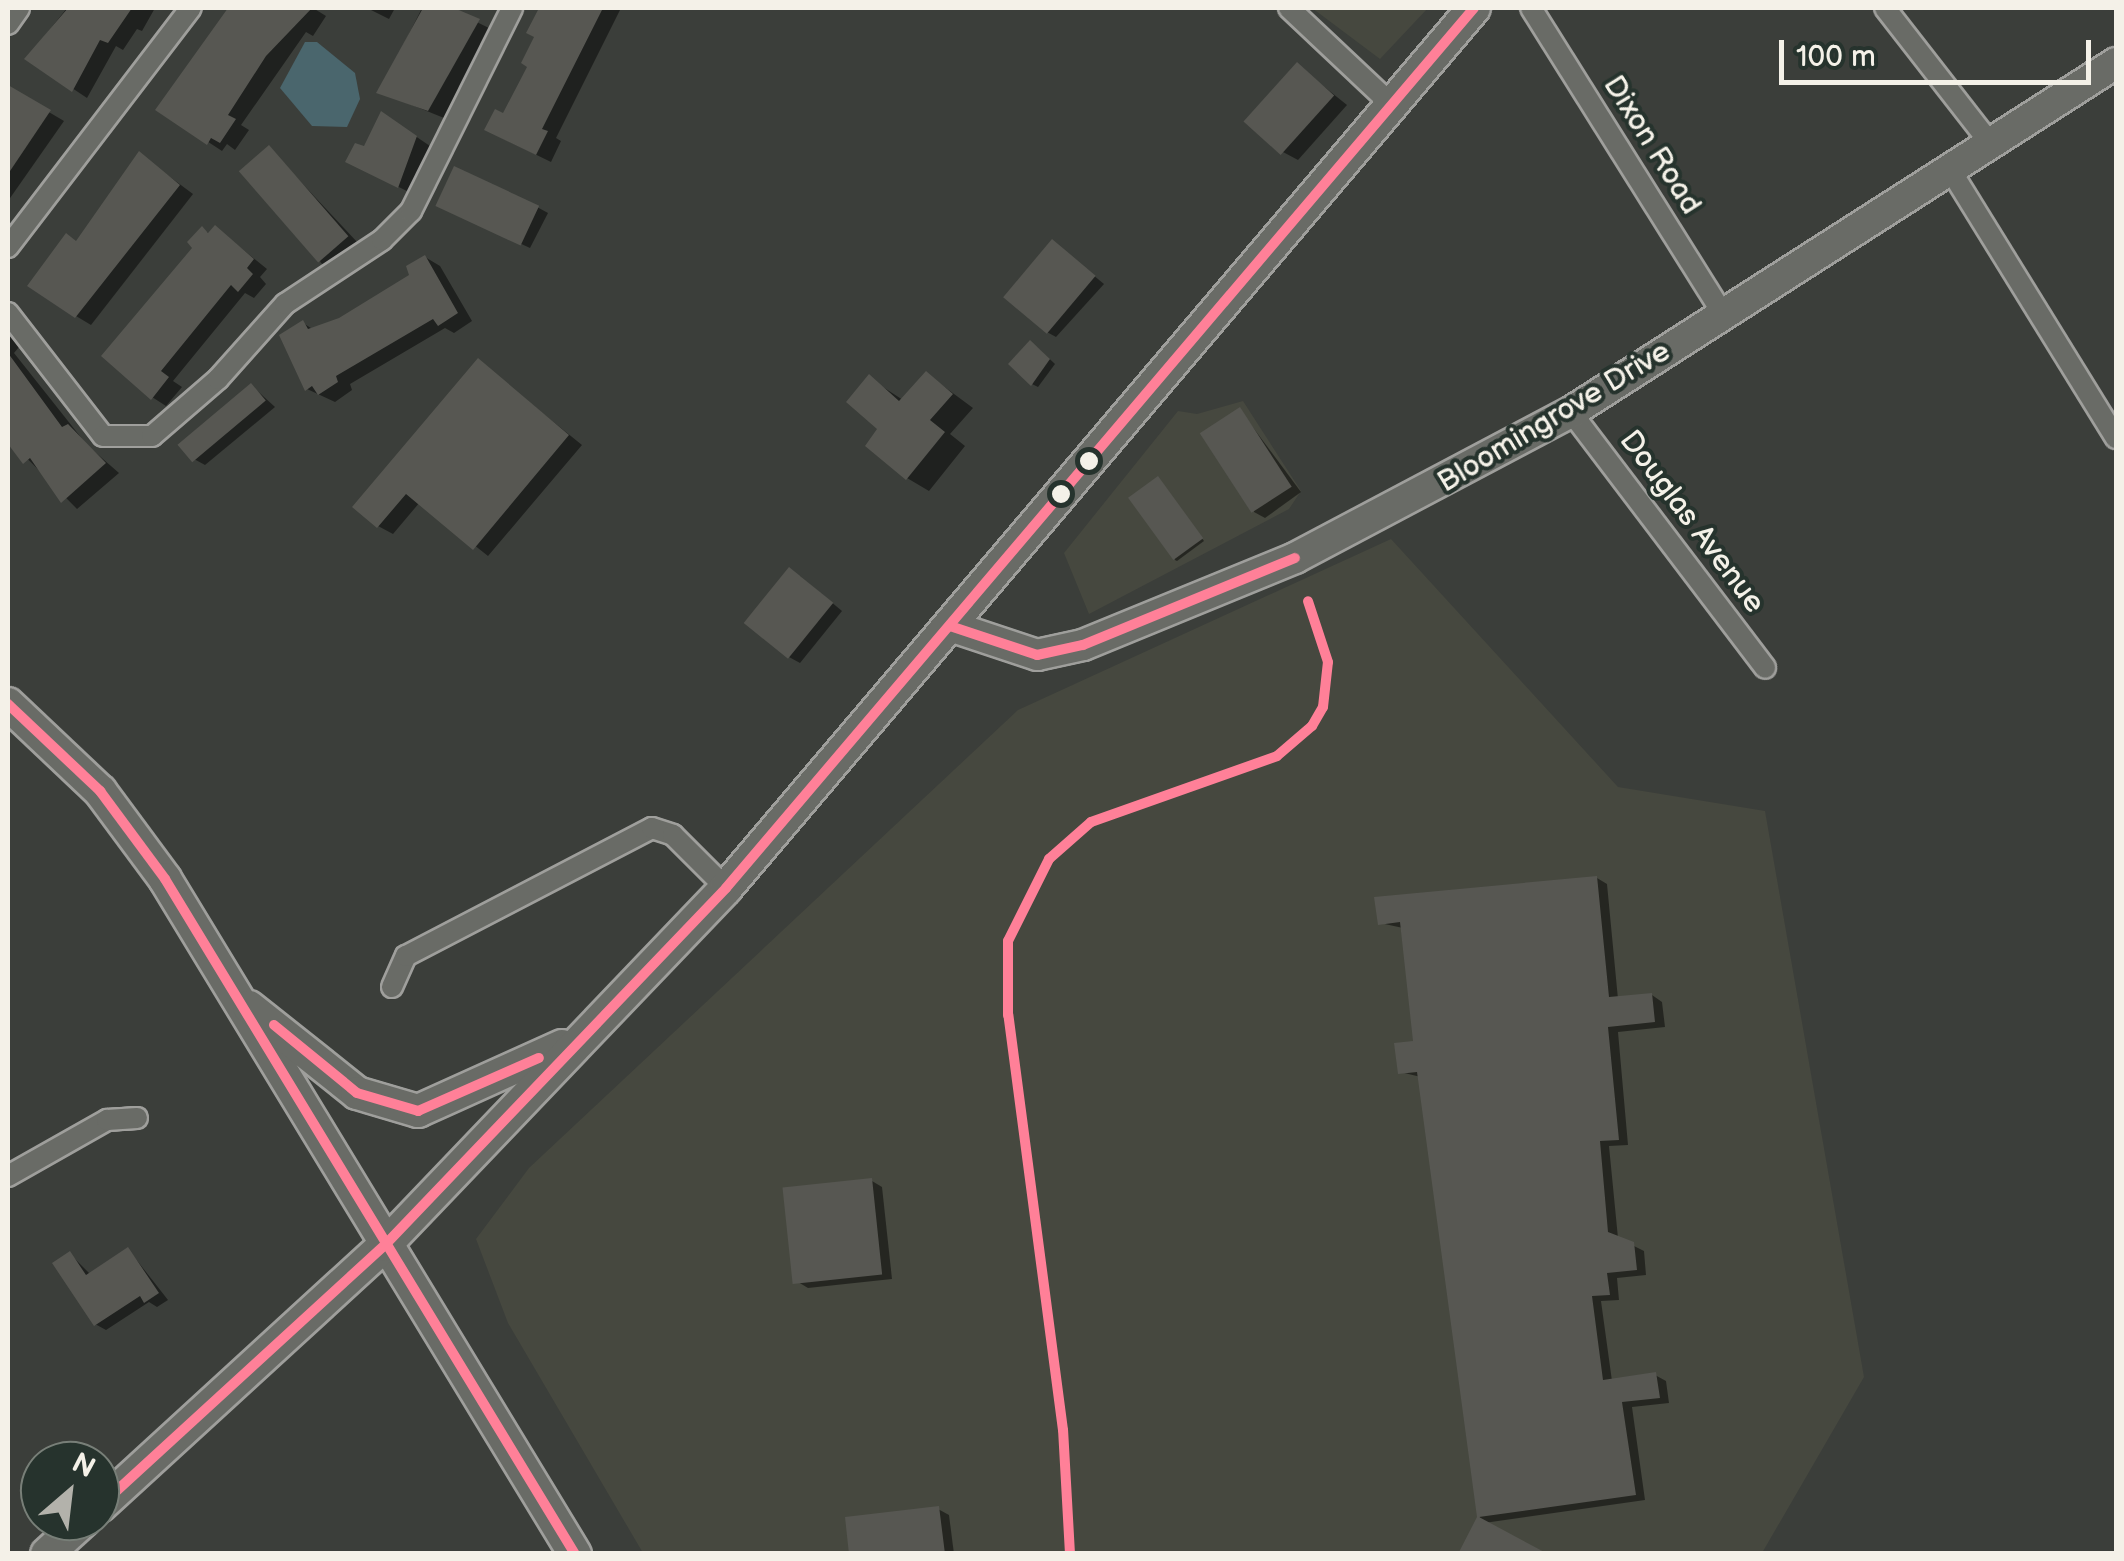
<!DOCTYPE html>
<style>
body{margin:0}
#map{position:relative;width:2124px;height:1561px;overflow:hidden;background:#3b3e3a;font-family:"Balsamiq Sans",sans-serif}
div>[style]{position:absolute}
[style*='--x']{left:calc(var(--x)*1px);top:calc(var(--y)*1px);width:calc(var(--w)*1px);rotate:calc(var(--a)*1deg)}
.built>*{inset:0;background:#46483f}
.water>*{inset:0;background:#4a666d}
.shadow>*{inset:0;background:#0007}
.building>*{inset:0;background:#575752;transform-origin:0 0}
.roads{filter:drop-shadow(2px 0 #9f9f9c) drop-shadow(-2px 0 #9f9f9c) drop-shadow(0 2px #9f9f9c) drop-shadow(0 -2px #9f9f9c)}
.street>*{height:20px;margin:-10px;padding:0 10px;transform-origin:10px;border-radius:10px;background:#696b66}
.secondary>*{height:30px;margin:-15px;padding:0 15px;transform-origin:15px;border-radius:15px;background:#696b66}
.primary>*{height:32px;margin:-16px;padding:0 16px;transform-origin:16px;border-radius:16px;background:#696b66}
.bus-1>*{height:10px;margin:-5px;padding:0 5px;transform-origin:5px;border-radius:5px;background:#ff8098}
.dots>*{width:28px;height:28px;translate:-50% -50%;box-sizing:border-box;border:5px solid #26332d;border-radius:50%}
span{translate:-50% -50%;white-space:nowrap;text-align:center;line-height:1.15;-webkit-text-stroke:8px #26332d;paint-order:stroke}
.street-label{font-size:30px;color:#f4f1e8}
.frame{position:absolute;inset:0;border:10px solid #f4f1e8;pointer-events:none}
.north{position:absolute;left:20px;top:1441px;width:100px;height:100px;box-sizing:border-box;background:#26332d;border:2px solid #787f78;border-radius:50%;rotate:28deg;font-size:28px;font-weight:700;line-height:40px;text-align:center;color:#f4f1e8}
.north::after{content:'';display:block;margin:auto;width:35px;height:45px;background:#b3b2ab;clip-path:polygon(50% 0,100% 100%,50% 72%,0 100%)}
.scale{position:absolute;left:1779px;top:40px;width:312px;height:45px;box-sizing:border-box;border:5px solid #f4f1e8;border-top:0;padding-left:12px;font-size:30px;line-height:35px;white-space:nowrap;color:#f4f1e8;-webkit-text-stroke:8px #26332d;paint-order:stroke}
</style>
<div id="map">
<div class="built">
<i style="clip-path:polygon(1312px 8px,1428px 8px,1380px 59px)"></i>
<i style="clip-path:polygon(1243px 401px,1301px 491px,1289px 509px,1089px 614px,1064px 553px,1178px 411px,1197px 414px)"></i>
<i style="clip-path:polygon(1391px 539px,1618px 787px,1765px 811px,1864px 1377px,1762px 1553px,643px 1553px,508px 1323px,476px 1239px,529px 1168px,1018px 710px)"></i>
</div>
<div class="water">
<i style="clip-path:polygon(305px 42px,317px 42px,355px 73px,360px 99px,347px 127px,312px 126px,280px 88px)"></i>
</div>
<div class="shadow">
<i style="clip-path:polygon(67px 8px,155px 8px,142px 31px,137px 29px,123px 50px,116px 46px,87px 98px,27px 58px)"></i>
<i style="clip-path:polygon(231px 8px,313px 8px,326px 16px,313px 36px,306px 32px,241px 125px,249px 130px,235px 150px,227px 144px,222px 151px,158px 109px)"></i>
<i style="clip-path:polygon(367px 8px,395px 8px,389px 19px)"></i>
<i style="clip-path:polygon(422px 8px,448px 8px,493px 30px,444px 118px,380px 92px)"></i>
<i style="clip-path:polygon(548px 8px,621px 8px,556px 138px,561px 141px,551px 162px,502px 138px,504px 116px,530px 66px)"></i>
<i style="clip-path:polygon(1297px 65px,1347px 105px,1298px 160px,1283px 152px)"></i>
<i style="clip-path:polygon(8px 88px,64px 121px,8px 201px)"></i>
<i style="clip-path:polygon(396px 123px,430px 146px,413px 194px,362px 169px,365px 149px)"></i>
<i style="clip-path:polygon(269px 148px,358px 243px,331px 269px,321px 263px)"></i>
<i style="clip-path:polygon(139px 154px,193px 194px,91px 325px,76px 316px,78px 243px)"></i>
<i style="clip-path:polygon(537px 207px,548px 213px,530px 248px,448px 210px)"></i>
<i style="clip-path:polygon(216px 228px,267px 269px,260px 277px,266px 284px,254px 298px,245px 293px,173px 381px,182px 387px,166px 406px,152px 397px,195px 249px,202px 229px,210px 234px)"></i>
<i style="clip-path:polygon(1053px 242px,1104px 284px,1056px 337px,1045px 331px)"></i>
<i style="clip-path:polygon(425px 257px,440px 266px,472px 321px,454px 333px,445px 328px,350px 384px,352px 390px,335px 402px,307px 389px,303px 323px,314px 330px,340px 320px,413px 276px)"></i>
<i style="clip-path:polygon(8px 334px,19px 347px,14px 353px,87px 445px,119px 473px,77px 509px,8px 439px)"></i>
<i style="clip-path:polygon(1037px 347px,1055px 364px,1038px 387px,1032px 384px)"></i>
<i style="clip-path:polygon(478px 361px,582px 445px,488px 556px,420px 502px,393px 534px,378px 526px)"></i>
<i style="clip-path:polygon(927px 374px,973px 408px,950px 434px,965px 446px,929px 491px,907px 478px,881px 429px,869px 378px,903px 400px)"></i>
<i style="clip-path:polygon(252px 386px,275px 407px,205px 465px,194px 459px)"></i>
<i style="clip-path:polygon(1240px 410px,1301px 492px,1265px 518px,1254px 512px)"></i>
<i style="clip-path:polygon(1160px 480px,1204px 541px,1177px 561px,1175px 560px)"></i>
<i style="clip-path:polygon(800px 576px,842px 611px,800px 663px,789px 657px)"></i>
<i style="clip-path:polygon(1597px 878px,1607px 884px,1618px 999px,1652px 995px,1662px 1002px,1665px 1027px,1618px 1032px,1628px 1145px,1609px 1146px,1618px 1238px,1644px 1251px,1646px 1275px,1617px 1278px,1619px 1300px,1601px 1301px,1612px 1381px,1655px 1375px,1666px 1381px,1669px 1403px,1632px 1407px,1645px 1500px,1484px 1523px,1461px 1554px,1480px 1518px,1421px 1077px,1400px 1072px,1416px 1043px,1403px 928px,1380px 923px)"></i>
<i style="clip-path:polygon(872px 1181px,882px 1187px,892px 1279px,808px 1288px,798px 1282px)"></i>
<i style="clip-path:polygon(128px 1249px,168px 1300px,157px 1307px,149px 1302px,106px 1330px,95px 1324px,70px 1254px,90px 1274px)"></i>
<i style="clip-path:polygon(938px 1509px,949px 1515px,954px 1554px,852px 1554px)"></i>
</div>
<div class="building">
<i style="clip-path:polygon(68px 8px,132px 8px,108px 43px,100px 40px,72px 92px,24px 59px)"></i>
<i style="clip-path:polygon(228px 8px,312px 8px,266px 56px,228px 115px,236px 119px,220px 143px,211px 138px,207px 145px,155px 110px)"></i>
<i style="clip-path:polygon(423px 8px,454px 8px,480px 19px,428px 111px,376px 93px)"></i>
<i style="clip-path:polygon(539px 8px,603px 8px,542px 129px,548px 131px,536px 155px,484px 130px,495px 109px,503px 113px,527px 67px,521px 63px,534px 37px,526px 33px)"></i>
<i style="left:1297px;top:62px;width:50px;height:80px;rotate:42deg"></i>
<i style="clip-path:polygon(8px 85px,51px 110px,8px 174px)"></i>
<i style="clip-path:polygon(381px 111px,417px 136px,398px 188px,345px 162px,355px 143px,364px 146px)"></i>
<i style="left:269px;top:145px;width:121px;height:40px;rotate:49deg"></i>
<i style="clip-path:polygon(139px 151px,180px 185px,75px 318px,27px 286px,66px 233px,76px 241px)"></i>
<i style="left:454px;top:166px;width:94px;height:44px;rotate:25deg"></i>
<i style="clip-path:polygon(215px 225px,254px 259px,247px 268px,253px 274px,238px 292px,231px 285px,161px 371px,169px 377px,151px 400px,101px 356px,192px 248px,187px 242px,202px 226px,208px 233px)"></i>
<i style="left:1052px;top:239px;width:57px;height:76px;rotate:40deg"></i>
<i style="clip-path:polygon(425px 255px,458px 313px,438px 326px,433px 319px,336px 376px,338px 382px,318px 395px,312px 386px,305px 391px,279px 335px,303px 320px,308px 329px,339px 318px,409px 275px,406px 266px)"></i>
<i style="clip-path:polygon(1030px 340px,1050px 359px,1031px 386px,1008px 364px)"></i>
<i style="clip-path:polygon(8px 353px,62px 427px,68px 424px,106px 463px,61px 503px,30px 458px,23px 464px,8px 444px)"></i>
<i style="clip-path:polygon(478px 358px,569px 435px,473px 550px,406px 494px,377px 528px,352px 507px)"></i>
<i style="clip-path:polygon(926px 371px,953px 394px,930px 420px,945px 432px,906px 480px,865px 446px,877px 429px,846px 402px,869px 374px,899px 401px)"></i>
<i style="left:251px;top:383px;width:23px;height:96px;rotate:50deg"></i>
<i style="left:1240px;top:407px;width:95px;height:48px;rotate:57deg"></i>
<i style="left:1158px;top:476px;width:77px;height:37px;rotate:54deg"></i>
<i style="left:789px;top:567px;width:57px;height:72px;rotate:39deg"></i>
<i style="clip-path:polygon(1597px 876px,1609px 997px,1652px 993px,1655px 1022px,1608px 1027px,1619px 1140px,1600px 1141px,1608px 1232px,1634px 1242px,1637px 1270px,1607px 1273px,1610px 1295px,1592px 1296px,1603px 1380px,1656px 1372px,1660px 1398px,1622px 1402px,1636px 1495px,1479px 1517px,1548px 1554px,1458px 1554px,1477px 1517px,1417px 1072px,1398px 1074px,1394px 1043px,1413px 1041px,1400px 922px,1378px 925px,1374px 897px)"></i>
<i style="left:872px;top:1178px;width:97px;height:90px;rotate:84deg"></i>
<i style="clip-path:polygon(128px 1247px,159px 1293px,144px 1303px,140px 1296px,94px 1326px,52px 1263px,70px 1251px,86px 1275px)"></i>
<i style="clip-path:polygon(939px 1506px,945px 1554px,849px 1554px,845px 1517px)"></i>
</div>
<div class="roads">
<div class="street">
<i style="--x:1289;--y:8;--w:140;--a:43.3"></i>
<i style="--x:1531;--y:8;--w:361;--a:57.9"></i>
<i style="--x:1885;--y:8;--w:172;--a:52.1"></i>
<i style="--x:8;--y:24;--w:19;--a:-55"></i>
<i style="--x:1951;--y:171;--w:314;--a:58.3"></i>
<i style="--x:8;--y:247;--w:301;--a:-52.6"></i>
<i style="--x:8;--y:313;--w:155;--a:52.3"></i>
<i style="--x:103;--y:436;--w:49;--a:0"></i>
<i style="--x:152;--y:436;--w:87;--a:-40.8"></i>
<i style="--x:218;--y:379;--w:101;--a:-48.2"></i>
<i style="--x:285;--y:304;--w:116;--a:-33.4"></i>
<i style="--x:382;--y:240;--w:41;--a:-45"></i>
<i style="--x:411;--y:211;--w:227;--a:-63.5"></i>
<i style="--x:1571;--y:412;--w:321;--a:52.8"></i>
<i style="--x:392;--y:987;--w:34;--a:-66"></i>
<i style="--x:406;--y:956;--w:277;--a:-27.5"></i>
<i style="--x:652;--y:828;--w:22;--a:18"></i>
<i style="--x:673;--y:835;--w:75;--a:45"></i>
<i style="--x:8;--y:1176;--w:114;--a:-29.5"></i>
<i style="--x:107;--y:1120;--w:30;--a:-4"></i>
</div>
<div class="secondary">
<i style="--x:950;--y:626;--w:92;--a:18.4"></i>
<i style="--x:1037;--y:655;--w:47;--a:-12.3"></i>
<i style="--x:1083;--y:645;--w:229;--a:-22.3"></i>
<i style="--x:1295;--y:558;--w:312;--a:-27.9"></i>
<i style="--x:1571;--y:412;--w:647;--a:-32.63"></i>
</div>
<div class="primary">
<i style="--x:8;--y:704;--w:127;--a:43.4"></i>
<i style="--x:100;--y:791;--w:109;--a:53.5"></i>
<i style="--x:165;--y:879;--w:790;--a:58.73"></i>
<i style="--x:249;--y:1007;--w:138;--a:38.5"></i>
<i style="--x:357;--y:1093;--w:64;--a:16.4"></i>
<i style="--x:418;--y:1111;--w:158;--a:-24.3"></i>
<i style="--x:100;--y:1506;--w:386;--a:-42.5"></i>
<i style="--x:385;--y:1245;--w:494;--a:-46.3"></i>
<i style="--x:726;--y:888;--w:1155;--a:-49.64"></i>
<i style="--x:47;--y:1554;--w:49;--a:-42.5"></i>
</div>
</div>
<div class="bus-1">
<i style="--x:950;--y:626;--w:92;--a:18.4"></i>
<i style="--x:1037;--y:655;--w:47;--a:-12.3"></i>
<i style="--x:1083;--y:645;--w:229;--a:-22.3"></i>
<i style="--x:8;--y:704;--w:127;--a:43.4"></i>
<i style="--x:100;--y:791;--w:109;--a:53.5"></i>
<i style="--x:165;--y:879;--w:790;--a:58.73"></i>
<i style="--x:274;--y:1025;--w:107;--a:39.3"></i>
<i style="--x:357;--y:1093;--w:64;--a:16.4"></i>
<i style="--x:418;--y:1111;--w:132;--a:-23.7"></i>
<i style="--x:100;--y:1506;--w:386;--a:-42.5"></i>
<i style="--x:385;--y:1245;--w:494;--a:-46.3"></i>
<i style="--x:726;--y:888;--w:1155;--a:-49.64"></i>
<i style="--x:1070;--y:1554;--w:124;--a:-93.2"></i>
<i style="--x:1063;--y:1430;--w:419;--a:-97.5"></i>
<i style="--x:1008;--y:1015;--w:74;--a:-90"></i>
<i style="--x:1008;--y:941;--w:92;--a:-63.4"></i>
<i style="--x:1049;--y:859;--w:56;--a:-41.4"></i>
<i style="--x:1091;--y:822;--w:197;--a:-19.5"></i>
<i style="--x:1277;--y:756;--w:46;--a:-40.6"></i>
<i style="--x:1312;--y:726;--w:22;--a:-60"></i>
<i style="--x:1323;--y:707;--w:45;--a:-83.7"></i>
<i style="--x:1328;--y:662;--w:64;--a:-108.2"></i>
</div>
<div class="dots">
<i style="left:1089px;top:461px;background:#f4f1e8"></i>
<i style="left:1061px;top:494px;background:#f4f1e8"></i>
</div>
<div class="street-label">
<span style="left:1652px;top:145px;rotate:58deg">Dixon Road</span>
<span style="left:1554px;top:417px;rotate:-31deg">Bloomingrove Drive</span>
<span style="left:1692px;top:522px;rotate:53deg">Douglas Avenue</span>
</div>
<div class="frame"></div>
<div class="north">N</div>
<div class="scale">100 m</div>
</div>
